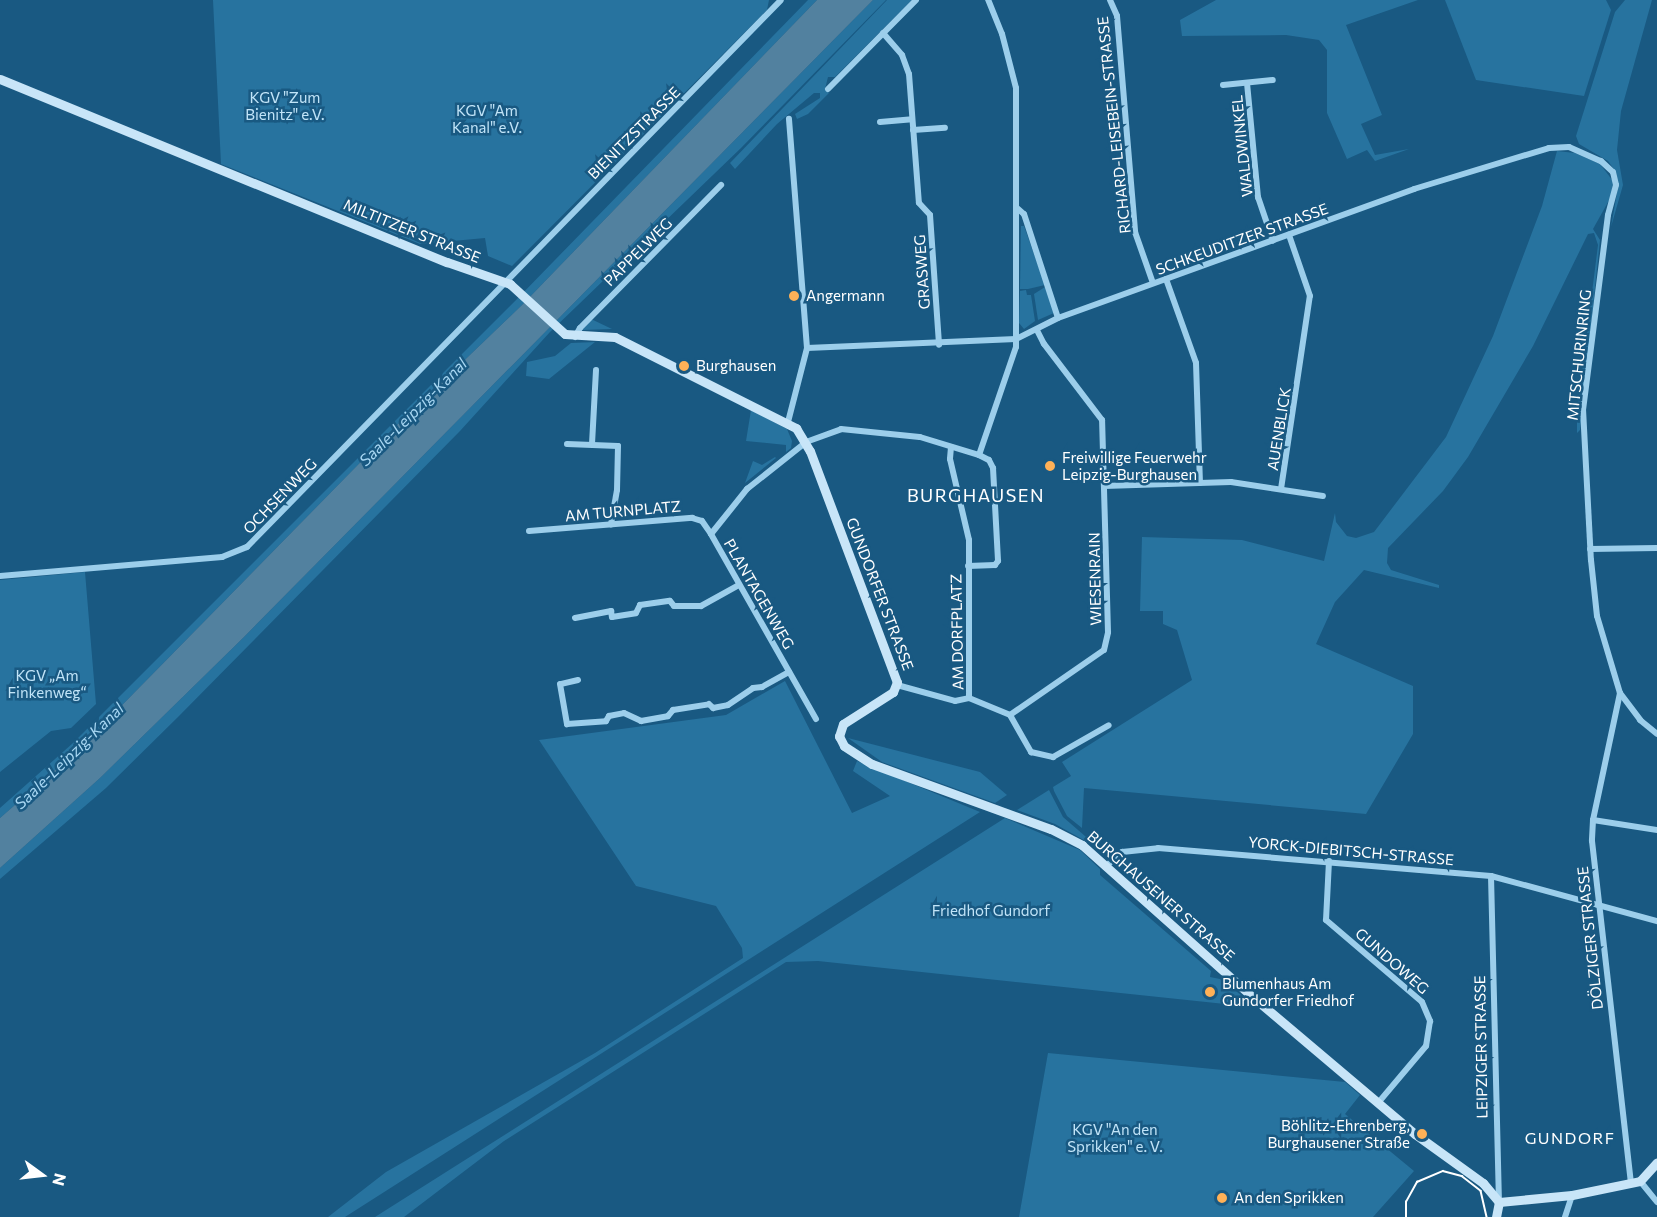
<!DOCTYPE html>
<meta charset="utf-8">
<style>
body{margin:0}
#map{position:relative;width:1657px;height:1217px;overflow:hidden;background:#195982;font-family:Commissioner,sans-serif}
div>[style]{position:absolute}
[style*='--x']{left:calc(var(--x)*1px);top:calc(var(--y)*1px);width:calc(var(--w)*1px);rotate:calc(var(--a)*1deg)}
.green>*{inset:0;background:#27739f}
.water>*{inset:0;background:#52819f}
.street>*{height:6px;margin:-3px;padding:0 3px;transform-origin:3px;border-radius:3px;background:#9cceeb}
.secondary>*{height:9px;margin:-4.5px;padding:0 4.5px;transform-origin:4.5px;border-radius:4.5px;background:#c8e5f8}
.tram>*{height:1.5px;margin:-0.75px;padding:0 0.75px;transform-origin:0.75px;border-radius:0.75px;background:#fff}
.dots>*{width:16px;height:16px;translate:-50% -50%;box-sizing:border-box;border:3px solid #195982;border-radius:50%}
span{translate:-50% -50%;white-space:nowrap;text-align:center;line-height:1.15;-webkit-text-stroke:5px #195982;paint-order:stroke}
.park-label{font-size:15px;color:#c1e4f8}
.street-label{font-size:15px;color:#fff}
.poi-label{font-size:15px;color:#fff}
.left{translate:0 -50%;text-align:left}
.right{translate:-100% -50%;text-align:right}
.water-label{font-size:16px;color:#a8d7f3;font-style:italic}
.neighbourhood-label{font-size:16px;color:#fff;letter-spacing:1.5px}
.quarter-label{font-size:18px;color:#fff;letter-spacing:1.5px}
.north{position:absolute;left:12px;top:1145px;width:60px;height:60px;-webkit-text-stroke:4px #195982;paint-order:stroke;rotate:105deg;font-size:16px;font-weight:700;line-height:24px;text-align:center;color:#fff}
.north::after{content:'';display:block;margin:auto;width:21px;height:27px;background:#fff;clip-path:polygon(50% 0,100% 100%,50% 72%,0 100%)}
</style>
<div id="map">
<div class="green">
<i style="clip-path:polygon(213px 0,769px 0,767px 10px,512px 266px,488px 256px,485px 238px,420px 244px,221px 164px)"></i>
<i style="clip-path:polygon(808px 0,817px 0,522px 305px,397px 425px,78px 750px,0 818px,0 808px,73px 743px,517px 299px)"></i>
<i style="clip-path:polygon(873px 0,886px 0,741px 148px,550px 332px,460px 431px,178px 717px,106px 788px,0 879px,0 868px,100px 778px,244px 637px)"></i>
<i style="clip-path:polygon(887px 0,912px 0,835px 77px,828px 77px,825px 89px,829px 93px,808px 114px,797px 119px,795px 114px,820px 98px,820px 93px,814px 93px,777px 124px,735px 169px,730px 163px)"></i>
<i style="clip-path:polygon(1216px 0,1418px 0,1346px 25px,1382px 115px,1361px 124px,1375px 155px,1409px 149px,1375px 161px,1367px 150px,1347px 159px,1327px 113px,1327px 50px,1319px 40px,1286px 35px,1182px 36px,1180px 20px)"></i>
<i style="clip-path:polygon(1445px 0,1606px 0,1611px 10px,1584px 96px,1476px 80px)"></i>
<i style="clip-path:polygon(1625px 0,1652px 0,1621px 111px,1617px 150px,1623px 185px,1611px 227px,1618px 187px,1616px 172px,1608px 161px,1579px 144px,1576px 136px,1615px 12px)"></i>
<i style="clip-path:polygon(1557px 151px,1575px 153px,1600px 164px,1613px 181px,1612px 195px,1593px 229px,1600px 240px,1580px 430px,1577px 433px,1577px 411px,1598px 245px,1594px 233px,1588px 234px,1533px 346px,1468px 457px,1443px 491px,1388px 548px,1387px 563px,1391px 570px,1439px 585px,1439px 588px,1364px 570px,1335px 602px,1316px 644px,1413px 686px,1413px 734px,1366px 814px,1084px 788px,1082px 828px,1067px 816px,1054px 791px,1053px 787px,1071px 776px,1062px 762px,1192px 680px,1177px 630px,1163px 624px,1163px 611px,1140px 611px,1142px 537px,1242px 540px,1324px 561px,1335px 513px,1336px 522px,1347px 536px,1356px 538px,1374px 532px,1446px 437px,1493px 336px,1542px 206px)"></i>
<i style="clip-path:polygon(1021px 226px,1024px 226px,1045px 285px,1028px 289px,1020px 289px)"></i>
<i style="clip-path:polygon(1045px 287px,1054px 313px,1038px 320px,1034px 294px)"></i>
<i style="clip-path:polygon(1026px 290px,1027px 295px,1031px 295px,1035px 321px,1024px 329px,1019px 323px,1020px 291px)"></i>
<i style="clip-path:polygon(591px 319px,612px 329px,582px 330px)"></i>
<i style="clip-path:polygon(595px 342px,549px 379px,526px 376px,527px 362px,555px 356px,571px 343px)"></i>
<i style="clip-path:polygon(751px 410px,787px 429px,792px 441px,791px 448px,786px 452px,786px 445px,746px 441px)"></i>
<i style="clip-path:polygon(775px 457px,776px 458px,745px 483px,753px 461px,762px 465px)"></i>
<i style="clip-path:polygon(85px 572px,96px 704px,71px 728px,51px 731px,0 772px,0 580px)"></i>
<i style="clip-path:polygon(785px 681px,852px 813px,890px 796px,853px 771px,857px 761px,980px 812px,345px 1217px,328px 1217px,386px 1172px,595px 1053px,743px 958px,742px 948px,716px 906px,636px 886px,539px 740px,726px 715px)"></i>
<i style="clip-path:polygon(848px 738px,980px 772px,1007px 795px,995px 803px,882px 762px)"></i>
<i style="clip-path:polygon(1049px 790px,1063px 817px,1100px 849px,1055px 824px,1017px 810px)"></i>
<i style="clip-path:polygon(1005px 818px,1080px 850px,1100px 869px,1100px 875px,1211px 971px,1210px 977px,1220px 979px,1245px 998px,1244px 1006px,818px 961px,786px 962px,504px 1141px,404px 1217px,375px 1217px)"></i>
<i style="clip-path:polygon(1048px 1053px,1345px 1082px,1360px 1095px,1345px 1114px,1414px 1171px,1373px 1217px,1019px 1217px)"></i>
</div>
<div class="water">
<i style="clip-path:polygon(817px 0,873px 0,244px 637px,100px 778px,0 868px,0 818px,78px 750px,397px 425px,522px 305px)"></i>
</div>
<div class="street">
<i style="--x:1110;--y:0;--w:17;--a:66"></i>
<i style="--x:1117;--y:16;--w:217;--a:85.2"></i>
<i style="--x:1135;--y:232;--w:54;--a:70.6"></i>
<i style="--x:883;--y:33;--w:29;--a:49"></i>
<i style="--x:902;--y:55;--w:20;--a:70"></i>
<i style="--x:909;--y:74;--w:129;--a:85.6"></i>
<i style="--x:919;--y:203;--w:16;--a:47"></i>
<i style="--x:930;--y:215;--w:130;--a:86"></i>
<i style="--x:1247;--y:83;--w:115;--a:84.5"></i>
<i style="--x:1258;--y:197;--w:46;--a:71.2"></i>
<i style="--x:1223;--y:85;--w:50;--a:-5.7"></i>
<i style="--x:828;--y:89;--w:125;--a:-45.3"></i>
<i style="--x:880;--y:122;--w:32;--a:-5"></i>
<i style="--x:913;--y:130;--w:32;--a:-4"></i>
<i style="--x:1017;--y:208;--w:9;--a:41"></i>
<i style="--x:1024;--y:214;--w:109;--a:71.9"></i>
<i style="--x:1166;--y:279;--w:89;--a:70.3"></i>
<i style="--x:1196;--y:363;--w:120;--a:88.1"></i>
<i style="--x:575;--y:337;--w:10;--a:-61"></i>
<i style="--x:580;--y:328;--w:201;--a:-45.4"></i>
<i style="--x:807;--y:348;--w:209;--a:-2.5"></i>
<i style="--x:1016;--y:339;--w:47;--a:-26.6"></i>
<i style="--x:1058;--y:318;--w:379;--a:-19.9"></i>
<i style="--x:1414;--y:189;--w:141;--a:-16.9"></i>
<i style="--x:1549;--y:148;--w:20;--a:-3"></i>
<i style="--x:1569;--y:147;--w:35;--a:24"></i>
<i style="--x:1601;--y:161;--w:16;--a:43"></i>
<i style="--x:1613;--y:172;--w:13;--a:77"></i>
<i style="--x:1616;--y:185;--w:31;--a:105"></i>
<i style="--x:1608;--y:215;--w:196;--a:97.3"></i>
<i style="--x:1583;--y:409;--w:151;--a:87"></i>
<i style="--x:1591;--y:560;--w:56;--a:83.9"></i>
<i style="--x:1597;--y:616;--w:80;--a:73.4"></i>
<i style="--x:1620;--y:693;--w:34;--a:53"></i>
<i style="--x:1640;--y:720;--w:22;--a:39"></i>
<i style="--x:788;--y:422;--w:76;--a:-75.6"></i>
<i style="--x:807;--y:348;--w:230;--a:-94.5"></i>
<i style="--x:567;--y:444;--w:51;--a:2.2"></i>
<i style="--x:618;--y:446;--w:44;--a:91.3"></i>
<i style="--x:617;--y:490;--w:35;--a:100"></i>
<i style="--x:592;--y:444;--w:74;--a:-86.9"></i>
<i style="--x:951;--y:447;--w:12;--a:95"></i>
<i style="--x:950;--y:459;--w:83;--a:76.8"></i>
<i style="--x:969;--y:540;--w:158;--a:90"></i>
<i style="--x:979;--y:455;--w:114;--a:-71.1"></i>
<i style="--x:1016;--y:347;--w:259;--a:-90"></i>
<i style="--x:1016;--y:88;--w:56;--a:-104.5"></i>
<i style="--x:1002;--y:34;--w:37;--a:-112"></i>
<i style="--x:1104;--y:486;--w:127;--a:-1.8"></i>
<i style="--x:1231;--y:482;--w:93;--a:8.7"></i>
<i style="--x:1281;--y:489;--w:195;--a:-81.5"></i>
<i style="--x:1310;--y:296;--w:65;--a:-109"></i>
<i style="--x:529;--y:531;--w:164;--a:-4.6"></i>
<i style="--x:692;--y:518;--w:10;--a:17"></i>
<i style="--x:702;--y:521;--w:16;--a:55"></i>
<i style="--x:1590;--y:549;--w:67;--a:-0.9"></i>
<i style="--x:0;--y:576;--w:223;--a:-4.9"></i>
<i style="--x:222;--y:557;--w:27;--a:-22"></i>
<i style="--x:247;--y:547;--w:764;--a:-45.69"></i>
<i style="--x:575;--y:618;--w:37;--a:-11"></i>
<i style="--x:611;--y:611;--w:6;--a:81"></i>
<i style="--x:612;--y:617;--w:24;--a:-9"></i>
<i style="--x:636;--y:613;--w:9;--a:-63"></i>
<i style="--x:640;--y:605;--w:30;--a:-8"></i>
<i style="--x:670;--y:601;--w:6;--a:51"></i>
<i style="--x:674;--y:606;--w:27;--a:0"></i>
<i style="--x:701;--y:606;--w:43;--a:-28.9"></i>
<i style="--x:578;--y:680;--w:18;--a:167"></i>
<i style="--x:560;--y:684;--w:41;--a:80.1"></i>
<i style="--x:567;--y:724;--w:39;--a:-4"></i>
<i style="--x:606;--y:721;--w:6;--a:-59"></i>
<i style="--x:609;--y:716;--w:15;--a:-11"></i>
<i style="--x:624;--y:713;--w:19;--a:25"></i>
<i style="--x:641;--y:721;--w:27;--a:-10"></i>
<i style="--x:668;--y:716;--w:8;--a:-50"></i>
<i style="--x:673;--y:710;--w:36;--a:-9"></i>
<i style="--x:709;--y:704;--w:6;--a:45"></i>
<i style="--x:713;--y:708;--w:15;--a:-11"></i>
<i style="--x:728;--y:705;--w:30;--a:-34"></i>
<i style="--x:753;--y:688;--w:9;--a:-6"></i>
<i style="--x:762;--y:687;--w:31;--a:-29"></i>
<i style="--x:897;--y:685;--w:60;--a:15.4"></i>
<i style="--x:955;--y:701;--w:14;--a:-12"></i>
<i style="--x:969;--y:698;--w:44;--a:22.5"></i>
<i style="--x:1010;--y:715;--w:114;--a:-34.7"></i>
<i style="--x:1104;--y:650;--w:18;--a:-77"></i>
<i style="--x:1108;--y:632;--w:212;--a:-91.6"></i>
<i style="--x:1102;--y:420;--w:96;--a:-127.3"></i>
<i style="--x:1044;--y:344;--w:16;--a:-117"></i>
<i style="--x:1620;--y:693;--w:130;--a:102"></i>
<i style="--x:1593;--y:820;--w:21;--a:93"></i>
<i style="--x:1592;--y:841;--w:344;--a:83.5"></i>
<i style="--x:1010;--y:715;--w:43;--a:60.4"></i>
<i style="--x:1031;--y:752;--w:23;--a:13"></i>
<i style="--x:1053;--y:757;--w:64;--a:-29.7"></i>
<i style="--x:816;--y:719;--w:213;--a:-119.6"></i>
<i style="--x:711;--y:534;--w:58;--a:-51.3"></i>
<i style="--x:747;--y:489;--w:75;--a:-38.5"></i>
<i style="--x:806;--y:442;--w:37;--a:-20"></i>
<i style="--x:841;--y:429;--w:79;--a:5.8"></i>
<i style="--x:920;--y:437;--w:62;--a:17"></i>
<i style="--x:979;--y:455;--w:11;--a:27"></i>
<i style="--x:989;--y:460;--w:9;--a:63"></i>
<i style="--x:993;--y:468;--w:93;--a:86.9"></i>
<i style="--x:998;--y:561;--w:5;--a:127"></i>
<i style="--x:995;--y:565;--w:27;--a:178"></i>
<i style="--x:1593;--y:820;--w:65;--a:8.9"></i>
<i style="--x:1329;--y:861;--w:59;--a:92.9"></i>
<i style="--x:1326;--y:920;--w:126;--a:40.5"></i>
<i style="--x:1422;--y:1002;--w:21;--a:67"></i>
<i style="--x:1430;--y:1021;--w:25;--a:99"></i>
<i style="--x:1426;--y:1046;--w:75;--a:130.1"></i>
<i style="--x:1105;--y:867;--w:23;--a:-41"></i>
<i style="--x:1122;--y:852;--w:36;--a:-6"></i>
<i style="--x:1158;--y:848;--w:334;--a:4.8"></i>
<i style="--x:1491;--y:876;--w:172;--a:15.2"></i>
<i style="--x:1491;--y:876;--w:326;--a:88.6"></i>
<i style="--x:1640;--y:1181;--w:27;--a:51"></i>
<i style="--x:1565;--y:1217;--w:23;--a:-72"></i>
</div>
<div class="secondary">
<i style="--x:0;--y:79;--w:483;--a:22.3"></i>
<i style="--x:447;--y:262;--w:67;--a:19.2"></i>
<i style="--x:510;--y:284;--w:74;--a:42.3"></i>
<i style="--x:565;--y:334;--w:50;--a:3.4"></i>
<i style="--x:615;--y:337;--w:203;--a:26.7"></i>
<i style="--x:796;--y:428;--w:27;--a:59"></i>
<i style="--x:810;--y:451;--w:247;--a:69.4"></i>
<i style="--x:897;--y:682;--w:11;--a:112"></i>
<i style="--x:893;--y:692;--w:59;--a:147.4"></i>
<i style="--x:843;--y:724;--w:13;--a:108"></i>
<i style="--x:839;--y:736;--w:11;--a:63"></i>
<i style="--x:844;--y:746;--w:33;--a:33"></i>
<i style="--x:872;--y:764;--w:190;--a:20"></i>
<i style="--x:1051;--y:829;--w:35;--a:27"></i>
<i style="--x:1082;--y:845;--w:230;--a:41.7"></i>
<i style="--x:1254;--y:998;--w:211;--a:40.2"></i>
<i style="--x:1415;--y:1134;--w:84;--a:35.8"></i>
<i style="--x:1483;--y:1183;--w:25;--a:50"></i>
<i style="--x:1499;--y:1202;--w:73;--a:-5.5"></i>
<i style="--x:1572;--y:1195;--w:69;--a:-11.6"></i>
<i style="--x:1640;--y:1181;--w:25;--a:-48"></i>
<i style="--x:1496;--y:1217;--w:15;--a:-79"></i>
</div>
<div class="tram">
<i style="--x:1406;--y:1217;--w:15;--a:-90"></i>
<i style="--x:1406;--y:1202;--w:23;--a:-61"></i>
<i style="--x:1417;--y:1182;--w:28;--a:-23"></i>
<i style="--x:1443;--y:1171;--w:20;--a:15"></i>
<i style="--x:1462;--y:1176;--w:24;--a:38"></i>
<i style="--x:1481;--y:1191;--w:27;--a:77"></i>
</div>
<div class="dots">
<i style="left:794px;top:296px;background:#ffb157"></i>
<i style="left:684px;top:366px;background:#ffb157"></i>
<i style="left:1050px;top:466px;background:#ffb157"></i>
<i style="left:1210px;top:992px;background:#ffb157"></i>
<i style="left:1422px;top:1134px;background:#ffb157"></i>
<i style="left:1222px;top:1198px;background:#ffb157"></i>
</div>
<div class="park-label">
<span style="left:285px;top:106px">KGV "Zum<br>Bienitz" e.V.</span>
<span style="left:487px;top:119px">KGV "Am<br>Kanal" e.V.</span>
<span style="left:47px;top:684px">KGV „Am<br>Finkenweg“</span>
<span style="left:991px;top:911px">Friedhof Gundorf</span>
<span style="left:1115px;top:1138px">KGV "An den<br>Sprikken" e. V.</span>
</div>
<div class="street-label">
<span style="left:1114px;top:125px;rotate:-96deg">RICHARD-LEISEBEIN-STRASSE</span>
<span style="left:634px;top:133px;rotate:-45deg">BIENITZSTRASSE</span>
<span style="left:1242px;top:146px;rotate:-96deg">WALDWINKEL</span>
<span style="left:412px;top:231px;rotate:22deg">MILTITZER STRASSE</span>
<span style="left:1242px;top:239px;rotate:-20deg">SCHKEUDITZER STRASSE</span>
<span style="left:638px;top:252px;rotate:-45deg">PAPPELWEG</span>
<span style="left:922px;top:272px;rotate:-94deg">GRASWEG</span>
<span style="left:1579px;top:355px;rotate:-84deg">MITSCHURINRING</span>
<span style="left:1279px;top:429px;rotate:-81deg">AUENBLICK</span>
<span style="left:280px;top:496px;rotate:-46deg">OCHSENWEG</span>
<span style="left:623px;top:511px;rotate:-5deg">AM TURNPLATZ</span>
<span style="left:1095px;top:579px;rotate:-91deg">WIESENRAIN</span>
<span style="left:759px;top:594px;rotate:60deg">PLANTAGENWEG</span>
<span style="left:880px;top:594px;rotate:69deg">GUNDORFER STRASSE</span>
<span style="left:957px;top:632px;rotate:-91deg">AM DORFPLATZ</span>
<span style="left:1351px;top:851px;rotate:5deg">YORCK-DIEBITSCH-STRASSE</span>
<span style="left:1161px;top:896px;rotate:41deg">BURGHAUSENER STRASSE</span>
<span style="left:1590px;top:938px;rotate:-96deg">DÖLZIGER STRASSE</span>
<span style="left:1392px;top:961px;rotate:41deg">GUNDOWEG</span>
<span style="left:1481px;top:1047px;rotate:-91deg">LEIPZIGER STRASSE</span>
</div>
<div class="poi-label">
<span class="left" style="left:806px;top:296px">Angermann</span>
<span class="left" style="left:696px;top:366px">Burghausen</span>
<span class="left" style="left:1062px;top:466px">Freiwillige Feuerwehr<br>Leipzig-Burghausen</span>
<span class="left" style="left:1222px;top:992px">Blumenhaus Am<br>Gundorfer Friedhof</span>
<span class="right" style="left:1410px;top:1134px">Böhlitz-Ehrenberg,<br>Burghausener Straße</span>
<span class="left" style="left:1234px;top:1198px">An den Sprikken</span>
</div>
<div class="water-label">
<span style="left:413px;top:412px;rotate:-45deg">Saale-Leipzig-Kanal</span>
<span style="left:69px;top:756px;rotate:-44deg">Saale-Leipzig-Kanal</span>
</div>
<div class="neighbourhood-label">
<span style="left:1570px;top:1138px">GUNDORF</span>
</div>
<div class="quarter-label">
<span style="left:976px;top:495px">BURGHAUSEN</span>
</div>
<div class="north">N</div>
</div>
